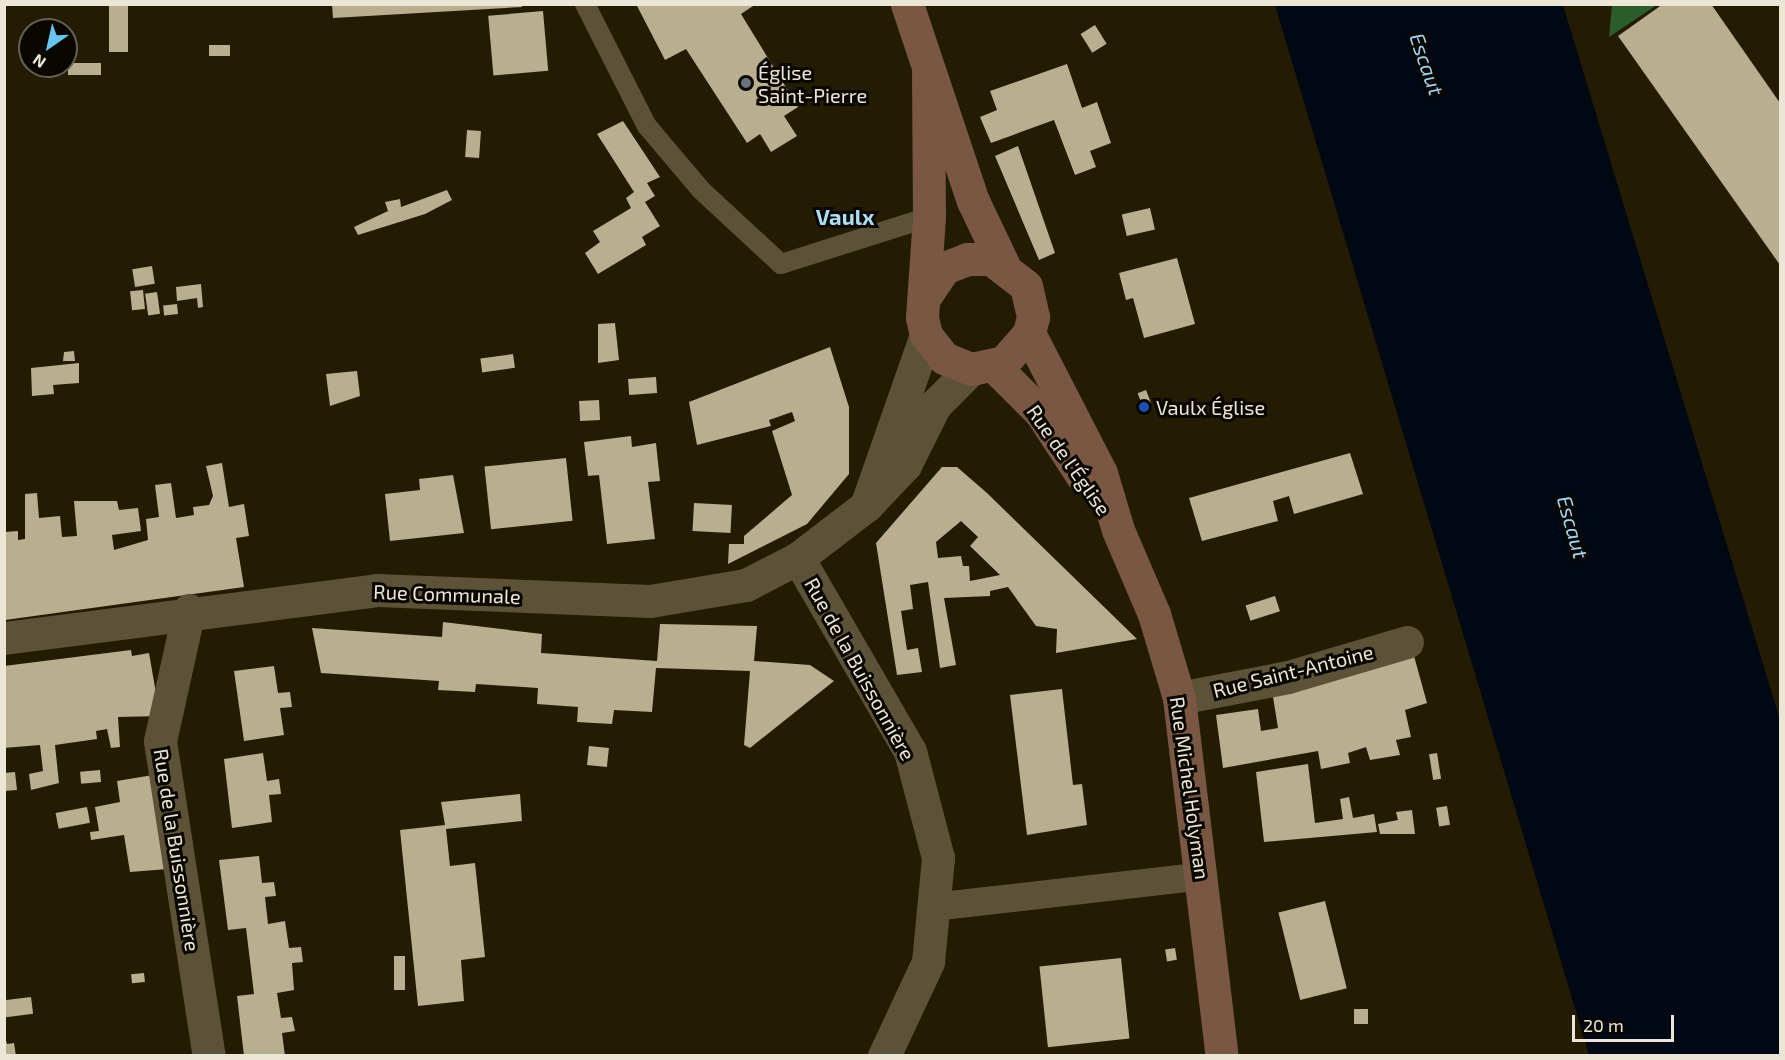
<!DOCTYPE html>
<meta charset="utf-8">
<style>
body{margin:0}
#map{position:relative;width:1785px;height:1060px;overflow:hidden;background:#241c02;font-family:"Exo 2",sans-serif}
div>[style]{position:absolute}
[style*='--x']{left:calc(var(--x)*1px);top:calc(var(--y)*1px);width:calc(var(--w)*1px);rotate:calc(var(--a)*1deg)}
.forest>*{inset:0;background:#2b5c2a}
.water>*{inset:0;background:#000814}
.building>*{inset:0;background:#b8ae90;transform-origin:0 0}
.service>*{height:20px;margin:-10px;padding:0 10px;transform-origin:10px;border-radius:10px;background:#5b5237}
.pedestrian>*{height:28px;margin:-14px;padding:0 14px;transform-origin:14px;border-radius:14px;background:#5b5237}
.minor>*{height:33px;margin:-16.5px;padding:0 16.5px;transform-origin:16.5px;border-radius:16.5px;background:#5b5237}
.secondary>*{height:33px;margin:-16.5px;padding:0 16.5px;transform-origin:16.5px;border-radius:16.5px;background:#795743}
.dots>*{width:16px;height:16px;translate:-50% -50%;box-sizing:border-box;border:3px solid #0a0701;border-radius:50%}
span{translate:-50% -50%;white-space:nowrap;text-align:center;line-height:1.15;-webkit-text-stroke:6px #0a0701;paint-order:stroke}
.poi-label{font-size:20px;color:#ebe6d6}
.left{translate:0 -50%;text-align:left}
.street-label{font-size:20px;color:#ebe6d6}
.water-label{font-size:21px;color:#a0d5fa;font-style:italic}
.quarter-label{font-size:22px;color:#addef6;font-weight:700}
.frame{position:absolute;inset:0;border:6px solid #ebe6d6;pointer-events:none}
.north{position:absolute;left:18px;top:18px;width:60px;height:60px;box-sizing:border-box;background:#0a0701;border:2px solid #646056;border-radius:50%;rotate:214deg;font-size:16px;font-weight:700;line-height:24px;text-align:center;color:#ebe6d6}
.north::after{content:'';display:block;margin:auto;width:21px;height:27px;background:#66c4ef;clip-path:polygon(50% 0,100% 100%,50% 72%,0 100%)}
.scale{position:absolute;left:1572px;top:1015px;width:102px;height:27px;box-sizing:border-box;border:3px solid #ebe6d6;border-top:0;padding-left:8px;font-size:18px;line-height:21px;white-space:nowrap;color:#ebe6d6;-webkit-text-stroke:4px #0a0701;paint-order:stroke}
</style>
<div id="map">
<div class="forest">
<i style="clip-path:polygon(1612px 5px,1612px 4px,1657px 5px,1609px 37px)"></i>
</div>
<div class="water">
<i style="clip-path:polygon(1275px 5px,1563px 5px,1780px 720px,1780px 1055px,1589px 1055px)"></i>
</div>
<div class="building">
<i style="left:109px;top:4px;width:19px;height:48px"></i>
<i style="clip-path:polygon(332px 4px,522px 4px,522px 7px,333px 18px)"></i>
<i style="clip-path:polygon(636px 4px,756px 4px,741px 14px,798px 107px,784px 116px,797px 136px,771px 152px,760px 134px,747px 143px,686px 49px,665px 60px)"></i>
<i style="clip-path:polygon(1663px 4px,1711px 4px,1780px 103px,1780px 265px,1618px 36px)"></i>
<i style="left:543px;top:11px;width:60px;height:55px;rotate:85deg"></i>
<i style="left:1095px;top:25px;width:22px;height:17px;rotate:58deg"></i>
<i style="left:209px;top:45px;width:21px;height:11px"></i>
<i style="left:101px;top:63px;width:12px;height:33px;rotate:90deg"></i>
<i style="clip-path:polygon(1067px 64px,1082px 108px,1097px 102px,1111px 143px,1090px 151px,1096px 167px,1075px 175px,1054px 120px,991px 143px,980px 117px,997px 110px,990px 91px)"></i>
<i style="clip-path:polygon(623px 121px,660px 177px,647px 183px,655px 196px,645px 202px,660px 226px,642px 237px,646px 245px,598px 274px,585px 253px,600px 242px,593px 231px,631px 208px,626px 198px,634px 192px,597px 134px)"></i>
<i style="left:467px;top:130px;width:14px;height:27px;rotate:4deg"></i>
<i style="clip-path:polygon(1018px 146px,1055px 253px,1039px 260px,995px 156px)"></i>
<i style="clip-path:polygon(447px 190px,452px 200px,425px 214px,358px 235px,354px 227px,388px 211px,385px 202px,400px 199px,401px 207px)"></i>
<i style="left:1150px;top:208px;width:22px;height:29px;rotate:77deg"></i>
<i style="clip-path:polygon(1177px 258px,1195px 324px,1144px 338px,1133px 298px,1126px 300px,1119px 273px)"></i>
<i style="left:152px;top:266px;width:18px;height:20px;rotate:81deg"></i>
<i style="clip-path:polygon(201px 284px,203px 307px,198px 308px,197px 298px,177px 301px,176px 287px)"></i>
<i style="left:143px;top:290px;width:19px;height:13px;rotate:84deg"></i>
<i style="left:157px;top:292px;width:22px;height:12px;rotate:82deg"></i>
<i style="left:177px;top:304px;width:10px;height:14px;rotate:84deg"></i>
<i style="clip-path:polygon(615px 323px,619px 360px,598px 363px,598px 324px)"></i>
<i style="clip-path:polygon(830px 347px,849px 407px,849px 474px,807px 524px,728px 564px,729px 544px,744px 544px,744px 536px,792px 495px,772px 431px,795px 421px,792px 412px,769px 420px,771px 426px,697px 445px,689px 402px)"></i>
<i style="clip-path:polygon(74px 351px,75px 361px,63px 361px,64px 352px)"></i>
<i style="left:513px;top:354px;width:14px;height:33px;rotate:82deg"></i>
<i style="clip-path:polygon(79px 363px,79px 383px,53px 385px,54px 394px,32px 396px,31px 368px)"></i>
<i style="clip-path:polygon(357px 371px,360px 396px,330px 406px,326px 374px)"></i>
<i style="left:656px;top:377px;width:16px;height:28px;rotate:86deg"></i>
<i style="left:1146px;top:390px;width:14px;height:9px;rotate:69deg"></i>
<i style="left:599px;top:400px;width:20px;height:20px;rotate:87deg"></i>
<i style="clip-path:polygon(631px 436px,632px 447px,656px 443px,660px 481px,648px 482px,655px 539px,607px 544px,599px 475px,588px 476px,584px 442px)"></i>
<i style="clip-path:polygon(1350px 453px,1363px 494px,1294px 514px,1289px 496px,1273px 501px,1278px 521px,1202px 541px,1189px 498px)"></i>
<i style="left:566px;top:458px;width:63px;height:82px;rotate:84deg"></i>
<i style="clip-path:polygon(222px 463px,229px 507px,244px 504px,249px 536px,236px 538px,244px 587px,5px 620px,5px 532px,18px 531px,18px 540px,25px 539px,25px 494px,37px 493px,39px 518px,60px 516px,62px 537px,77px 536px,74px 501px,117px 501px,119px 510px,138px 508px,141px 531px,112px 535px,114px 550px,148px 540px,146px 519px,159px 517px,155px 485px,171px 483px,176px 518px,194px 515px,193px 507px,209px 505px,213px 496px,206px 466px)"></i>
<i style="clip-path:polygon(evenodd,942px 467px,957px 467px,987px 493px,1137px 639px,1056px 653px,1057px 629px,1036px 626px,1008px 587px,990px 591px,990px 596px,944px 598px,956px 665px,940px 668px,928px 582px,910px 585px,913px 609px,901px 611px,907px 650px,918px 648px,922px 672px,897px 675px,876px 543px,942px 467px,961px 521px,978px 537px,970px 546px,1000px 575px,970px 581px,969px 566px,963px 566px,961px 556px,938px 558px,936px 542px,961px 521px)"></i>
<i style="clip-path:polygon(453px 475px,464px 533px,390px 541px,385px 494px,420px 490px,419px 479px)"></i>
<i style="left:694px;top:503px;width:38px;height:28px;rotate:3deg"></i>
<i style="left:1275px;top:596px;width:16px;height:31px;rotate:72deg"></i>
<i style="clip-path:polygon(443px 622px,542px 634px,541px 653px,657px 661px,660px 624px,757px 626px,754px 661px,810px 665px,834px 681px,750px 748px,744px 745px,750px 671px,656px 668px,652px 712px,614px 710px,612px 724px,577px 722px,578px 707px,537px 704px,538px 688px,476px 684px,475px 692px,438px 690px,439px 681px,321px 673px,312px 628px,442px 637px)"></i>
<i style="clip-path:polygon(131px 650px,132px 656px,149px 653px,160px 716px,118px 717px,120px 747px,111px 748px,107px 729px,96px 731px,97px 739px,55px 745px,59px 783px,31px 790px,29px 774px,43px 771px,40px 745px,4px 748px,4px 666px)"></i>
<i style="clip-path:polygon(1414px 656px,1427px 703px,1405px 710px,1411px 737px,1396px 740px,1400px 755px,1370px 760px,1366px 747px,1348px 753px,1350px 763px,1321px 769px,1318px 751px,1223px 768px,1216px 715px,1258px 709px,1261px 731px,1278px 728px,1273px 697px)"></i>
<i style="clip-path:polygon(274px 666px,278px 693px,290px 692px,292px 707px,280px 708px,284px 735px,244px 741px,234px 671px)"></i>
<i style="clip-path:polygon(1062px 689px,1073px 785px,1082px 784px,1087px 825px,1027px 835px,1010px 695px)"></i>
<i style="left:589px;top:746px;width:20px;height:19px;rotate:6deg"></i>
<i style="clip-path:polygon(263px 753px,267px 781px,279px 779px,280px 786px,281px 794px,269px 795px,272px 822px,232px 828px,224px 759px)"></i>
<i style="left:1437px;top:753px;width:26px;height:8px;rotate:81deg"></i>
<i style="clip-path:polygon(1308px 764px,1315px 823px,1343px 819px,1340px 799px,1349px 797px,1353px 818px,1374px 814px,1377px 832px,1264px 842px,1256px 772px)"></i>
<i style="left:100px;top:770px;width:12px;height:20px;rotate:85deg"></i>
<i style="clip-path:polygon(15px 772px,17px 790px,4px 791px,4px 773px)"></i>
<i style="clip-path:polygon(153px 775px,168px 869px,130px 872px,124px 835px,91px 840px,90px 832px,99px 831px,95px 807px,120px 802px,117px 781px)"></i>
<i style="clip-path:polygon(520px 794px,522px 821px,446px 829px,450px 866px,475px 863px,485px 957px,461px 960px,464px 1001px,418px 1006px,400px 830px,445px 825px,441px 802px)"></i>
<i style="left:1447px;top:806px;width:19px;height:11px;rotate:81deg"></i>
<i style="left:87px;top:807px;width:16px;height:32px;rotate:79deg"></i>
<i style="clip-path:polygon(1412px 810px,1415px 834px,1380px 834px,1378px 824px,1398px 820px,1396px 812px)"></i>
<i style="clip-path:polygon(259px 856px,262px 883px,274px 882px,276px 896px,265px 897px,268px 924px,285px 921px,289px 948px,301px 947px,303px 962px,292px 963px,294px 990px,277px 993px,281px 1018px,292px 1017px,295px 1031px,282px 1033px,285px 1056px,244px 1056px,237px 996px,254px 994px,246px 928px,228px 930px,219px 860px)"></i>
<i style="left:1325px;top:901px;width:90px;height:48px;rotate:76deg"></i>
<i style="left:1175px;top:948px;width:12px;height:10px;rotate:81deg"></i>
<i style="left:394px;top:956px;width:11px;height:34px"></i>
<i style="left:1121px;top:958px;width:81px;height:82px;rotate:84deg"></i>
<i style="left:144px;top:973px;width:9px;height:13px;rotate:84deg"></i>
<i style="left:31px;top:997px;width:17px;height:27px;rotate:83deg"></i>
<i style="left:1368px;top:1009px;width:15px;height:14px;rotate:90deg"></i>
<i style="clip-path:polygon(4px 1034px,7px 1044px,14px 1043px,16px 1056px,4px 1056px)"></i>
</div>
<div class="service">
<i style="--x:585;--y:4;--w:137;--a:63.1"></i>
<i style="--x:647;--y:126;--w:84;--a:49.8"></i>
<i style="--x:701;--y:190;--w:109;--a:42.8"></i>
<i style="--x:781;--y:264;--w:155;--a:-17.6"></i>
</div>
<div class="pedestrian">
<i style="--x:933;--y:907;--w:272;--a:-6.5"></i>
</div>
<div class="minor">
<i style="--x:926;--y:335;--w:181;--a:109.3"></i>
<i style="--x:866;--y:506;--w:57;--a:-46.4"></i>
<i style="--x:905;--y:465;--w:67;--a:-63.4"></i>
<i style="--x:935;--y:405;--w:51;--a:-45"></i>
<i style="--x:798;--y:558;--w:223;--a:59.9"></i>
<i style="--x:910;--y:751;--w:111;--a:75.3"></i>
<i style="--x:938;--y:858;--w:104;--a:95.5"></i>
<i style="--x:928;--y:962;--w:104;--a:115.1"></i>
<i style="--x:189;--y:610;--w:134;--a:102.5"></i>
<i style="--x:160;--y:741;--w:319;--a:81.2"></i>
<i style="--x:4;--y:638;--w:376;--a:-7.3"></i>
<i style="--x:377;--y:590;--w:273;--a:2.3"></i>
<i style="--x:650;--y:601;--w:97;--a:-9.5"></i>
<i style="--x:746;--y:585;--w:59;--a:-27.4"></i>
<i style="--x:798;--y:558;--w:86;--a:-37.4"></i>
<i style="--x:1179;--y:698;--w:111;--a:-10.9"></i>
<i style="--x:1288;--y:677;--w:124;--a:-16.4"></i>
</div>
<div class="secondary">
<i style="--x:907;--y:4;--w:208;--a:71.5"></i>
<i style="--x:973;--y:201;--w:70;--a:64.5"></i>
<i style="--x:924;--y:298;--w:36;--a:-56"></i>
<i style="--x:944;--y:268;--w:25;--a:-21"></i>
<i style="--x:967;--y:259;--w:24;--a:0"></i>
<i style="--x:991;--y:259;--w:44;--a:37.6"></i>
<i style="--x:1026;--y:286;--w:32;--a:77"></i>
<i style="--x:1033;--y:317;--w:16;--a:104"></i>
<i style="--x:1029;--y:333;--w:38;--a:131"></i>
<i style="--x:1004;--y:362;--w:34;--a:168"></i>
<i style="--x:971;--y:369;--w:29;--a:-158"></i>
<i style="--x:944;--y:358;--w:29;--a:-128"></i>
<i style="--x:926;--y:335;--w:18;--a:-103"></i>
<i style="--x:922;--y:317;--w:100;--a:-86"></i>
<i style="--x:929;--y:217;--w:143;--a:-90.4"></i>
<i style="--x:1029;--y:333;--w:157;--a:62.8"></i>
<i style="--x:1101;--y:473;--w:59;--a:73.4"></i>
<i style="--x:1118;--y:530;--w:91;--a:66.8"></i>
<i style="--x:1154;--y:614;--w:88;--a:73.4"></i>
<i style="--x:1179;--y:698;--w:361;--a:83.2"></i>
<i style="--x:994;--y:366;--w:66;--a:45"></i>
<i style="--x:1041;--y:413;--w:75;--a:56.9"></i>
</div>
<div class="dots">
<i style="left:746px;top:83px;background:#6b7280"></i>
<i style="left:1144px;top:407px;background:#1a4fb4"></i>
</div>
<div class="poi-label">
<span class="left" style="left:758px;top:84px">Église<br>Saint-Pierre</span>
<span class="left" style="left:1156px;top:407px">Vaulx Église</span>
</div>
<div class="street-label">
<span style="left:1069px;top:460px;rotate:55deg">Rue de l'Église</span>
<span style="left:447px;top:594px;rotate:2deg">Rue Communale</span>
<span style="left:860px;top:669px;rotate:61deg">Rue de la Buissonnière</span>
<span style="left:1293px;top:671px;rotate:-14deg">Rue Saint-Antoine</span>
<span style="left:1190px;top:788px;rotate:82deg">Rue Michel Holyman</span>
<span style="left:177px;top:850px;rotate:81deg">Rue de la Buissonnière</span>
</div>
<div class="water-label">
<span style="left:1427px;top:64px;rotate:71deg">Escaut</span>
<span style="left:1573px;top:527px;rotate:74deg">Escaut</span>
</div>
<div class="quarter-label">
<span style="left:845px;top:217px">Vaulx</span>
</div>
<div class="frame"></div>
<div class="north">N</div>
<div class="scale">20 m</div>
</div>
